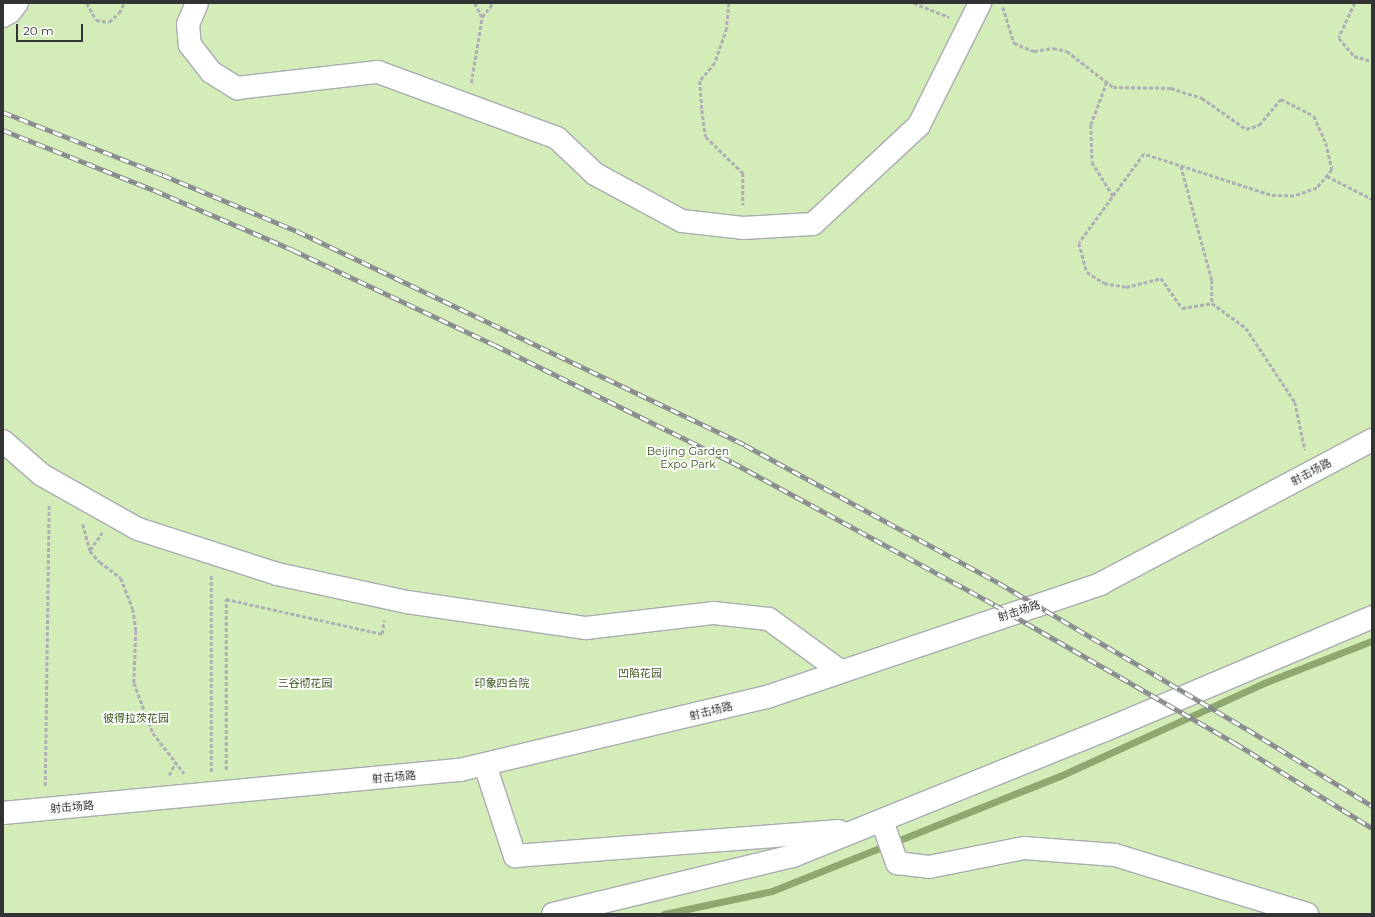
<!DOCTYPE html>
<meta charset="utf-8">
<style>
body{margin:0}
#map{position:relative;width:1375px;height:917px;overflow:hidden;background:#eef0f7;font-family:Montserrat,"Noto Sans SC",sans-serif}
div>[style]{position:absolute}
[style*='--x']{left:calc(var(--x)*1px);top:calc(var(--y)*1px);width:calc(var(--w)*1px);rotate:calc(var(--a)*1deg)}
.green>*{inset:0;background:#d4edb8;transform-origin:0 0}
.stream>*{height:7px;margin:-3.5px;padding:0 3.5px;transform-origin:3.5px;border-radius:3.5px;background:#8ea86f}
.path>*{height:2.5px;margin-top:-1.25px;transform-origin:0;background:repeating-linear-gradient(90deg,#afb0b6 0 4px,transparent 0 6px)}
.roads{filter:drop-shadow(1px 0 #a9abb1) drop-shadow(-1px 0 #a9abb1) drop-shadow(0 1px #a9abb1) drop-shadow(0 -1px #a9abb1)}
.minor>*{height:22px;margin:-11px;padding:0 11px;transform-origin:11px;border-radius:11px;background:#fff}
.rail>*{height:4.5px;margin-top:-2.25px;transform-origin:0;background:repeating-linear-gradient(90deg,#fdfeff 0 9px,#88898d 0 18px);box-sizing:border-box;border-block:1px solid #88898d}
span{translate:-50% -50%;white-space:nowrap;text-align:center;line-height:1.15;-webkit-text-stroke:3.5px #fdfeff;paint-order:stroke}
.park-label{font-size:11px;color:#3d5518}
.street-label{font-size:11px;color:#333336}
.frame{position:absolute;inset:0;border:4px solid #333336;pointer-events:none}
.scale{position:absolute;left:16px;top:24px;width:67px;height:18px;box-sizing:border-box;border:2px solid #333336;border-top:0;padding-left:5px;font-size:12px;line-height:14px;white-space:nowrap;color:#333336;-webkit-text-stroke:3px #fdfeff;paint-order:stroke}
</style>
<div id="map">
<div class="green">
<i style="left:3px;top:3px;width:1369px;height:911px"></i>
</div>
<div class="stream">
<i style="--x:664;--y:914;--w:110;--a:-12"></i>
<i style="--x:772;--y:891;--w:310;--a:-21.8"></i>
<i style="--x:1060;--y:776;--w:224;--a:-24.5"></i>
<i style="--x:1264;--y:683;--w:116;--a:-21.3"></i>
</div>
<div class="path">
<i style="--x:87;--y:3;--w:19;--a:62"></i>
<i style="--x:96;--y:20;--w:13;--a:9"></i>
<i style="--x:109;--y:22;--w:13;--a:-42"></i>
<i style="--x:119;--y:13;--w:11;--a:-63"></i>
<i style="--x:475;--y:3;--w:16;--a:63"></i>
<i style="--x:729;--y:3;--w:25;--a:95"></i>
<i style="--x:727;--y:28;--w:37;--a:109"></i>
<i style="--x:715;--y:63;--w:23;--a:130"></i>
<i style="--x:700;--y:81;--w:29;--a:86"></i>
<i style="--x:702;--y:110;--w:27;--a:82"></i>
<i style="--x:706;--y:137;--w:52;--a:44.2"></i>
<i style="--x:743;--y:173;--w:32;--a:90"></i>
<i style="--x:914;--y:3;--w:38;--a:22"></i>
<i style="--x:1355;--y:3;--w:38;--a:115"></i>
<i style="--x:1339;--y:38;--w:23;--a:50"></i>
<i style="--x:1354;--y:56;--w:19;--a:16"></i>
<i style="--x:1003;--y:7;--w:38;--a:73"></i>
<i style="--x:1014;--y:43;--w:22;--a:22"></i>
<i style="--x:1034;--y:51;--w:19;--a:-9"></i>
<i style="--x:1053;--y:48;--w:14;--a:12"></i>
<i style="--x:1067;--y:51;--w:58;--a:38"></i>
<i style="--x:1113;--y:87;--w:58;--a:1"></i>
<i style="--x:1171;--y:88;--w:33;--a:18"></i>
<i style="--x:1202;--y:98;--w:54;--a:35.2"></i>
<i style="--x:1246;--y:129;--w:14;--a:-17"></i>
<i style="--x:1259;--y:125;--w:34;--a:-50"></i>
<i style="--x:1281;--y:99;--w:37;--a:27"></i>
<i style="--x:1314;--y:116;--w:30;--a:66"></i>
<i style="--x:1326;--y:143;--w:28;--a:77"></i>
<i style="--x:1332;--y:170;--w:23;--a:130"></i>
<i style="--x:1317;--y:188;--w:24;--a:161"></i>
<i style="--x:1294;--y:196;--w:24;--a:-178"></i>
<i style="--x:1270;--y:195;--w:133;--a:-162"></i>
<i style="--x:1144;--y:154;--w:110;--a:126.1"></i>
<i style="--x:1079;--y:243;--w:30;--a:75"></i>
<i style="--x:1087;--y:272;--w:20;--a:33"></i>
<i style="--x:1104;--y:283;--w:22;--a:10"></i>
<i style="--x:1126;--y:287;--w:36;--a:-14"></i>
<i style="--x:1161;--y:278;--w:37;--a:55"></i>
<i style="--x:1182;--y:308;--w:30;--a:-9"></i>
<i style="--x:1107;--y:82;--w:46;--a:110.4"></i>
<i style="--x:1091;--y:125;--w:37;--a:88"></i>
<i style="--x:1092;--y:162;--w:40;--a:58"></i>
<i style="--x:471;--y:83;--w:67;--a:-80.5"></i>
<i style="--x:482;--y:17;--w:18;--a:-52"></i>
<i style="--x:1181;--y:166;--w:118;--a:74.8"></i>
<i style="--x:1212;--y:280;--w:23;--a:90"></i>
<i style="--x:1212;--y:303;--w:42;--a:36.3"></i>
<i style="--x:1246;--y:328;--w:89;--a:56.5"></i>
<i style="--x:1295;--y:402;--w:49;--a:78.2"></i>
<i style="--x:1327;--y:176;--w:51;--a:27.1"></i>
<i style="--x:83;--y:524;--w:28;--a:75"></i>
<i style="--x:90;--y:551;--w:15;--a:48"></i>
<i style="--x:100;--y:562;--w:26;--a:37"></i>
<i style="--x:121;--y:578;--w:33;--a:69"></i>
<i style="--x:133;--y:609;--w:22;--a:82"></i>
<i style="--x:136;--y:631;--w:52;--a:92.2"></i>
<i style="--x:134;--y:683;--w:53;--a:69.2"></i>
<i style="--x:153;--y:733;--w:51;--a:52.2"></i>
<i style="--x:90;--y:550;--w:21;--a:-55"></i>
<i style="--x:226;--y:770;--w:171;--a:-90"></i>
<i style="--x:226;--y:599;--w:160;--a:12.6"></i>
<i style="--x:382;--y:634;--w:14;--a:-82"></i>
<i style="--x:211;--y:772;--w:197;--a:-90"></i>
<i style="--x:169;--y:775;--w:15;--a:-62"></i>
<i style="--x:45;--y:786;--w:281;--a:-89.2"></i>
</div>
<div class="roads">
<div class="minor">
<i style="--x:197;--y:3;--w:23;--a:113"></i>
<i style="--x:188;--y:24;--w:21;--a:85"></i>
<i style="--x:190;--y:45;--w:34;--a:52"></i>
<i style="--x:211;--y:72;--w:31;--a:32"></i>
<i style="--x:237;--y:88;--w:142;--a:-6.5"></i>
<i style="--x:378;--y:72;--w:191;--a:20.2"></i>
<i style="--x:557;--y:138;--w:52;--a:43.5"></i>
<i style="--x:595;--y:174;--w:99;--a:28.4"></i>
<i style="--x:682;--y:221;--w:61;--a:6.5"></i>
<i style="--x:743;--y:228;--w:70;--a:-3.3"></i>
<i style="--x:813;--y:224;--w:145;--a:-43"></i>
<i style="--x:919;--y:125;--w:136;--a:-63.4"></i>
<i style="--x:3;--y:16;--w:8;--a:-30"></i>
<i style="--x:10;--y:12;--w:11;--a:-52"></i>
<i style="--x:3;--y:441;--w:52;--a:41.1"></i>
<i style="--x:42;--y:475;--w:110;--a:29.4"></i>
<i style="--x:138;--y:529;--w:146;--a:17.9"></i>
<i style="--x:277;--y:574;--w:133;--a:12.2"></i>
<i style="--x:407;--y:602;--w:181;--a:8.3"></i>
<i style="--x:586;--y:628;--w:129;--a:-6.7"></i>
<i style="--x:714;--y:613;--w:55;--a:6.2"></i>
<i style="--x:769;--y:619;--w:88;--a:36.2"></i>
<i style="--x:485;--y:765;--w:96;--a:71.8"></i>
<i style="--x:515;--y:856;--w:325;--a:-4.4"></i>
<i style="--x:3;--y:813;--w:459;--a:-5.4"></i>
<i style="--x:460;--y:770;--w:316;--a:-13.4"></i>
<i style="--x:767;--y:697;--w:352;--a:-18.7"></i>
<i style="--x:1100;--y:584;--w:308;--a:-27.9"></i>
<i style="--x:882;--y:821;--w:45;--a:70.3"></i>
<i style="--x:897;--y:863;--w:32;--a:7"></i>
<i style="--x:929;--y:867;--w:97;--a:-11.3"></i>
<i style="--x:1024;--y:848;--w:91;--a:4.4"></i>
<i style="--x:1115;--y:855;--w:201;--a:17.1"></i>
<i style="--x:553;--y:914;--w:247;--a:-13.6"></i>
<i style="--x:793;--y:856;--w:336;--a:-22"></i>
<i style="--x:1105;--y:730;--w:290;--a:-22.9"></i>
</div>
</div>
<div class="rail">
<i style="--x:3;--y:112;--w:172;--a:21.5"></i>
<i style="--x:163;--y:175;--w:145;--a:22.7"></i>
<i style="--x:297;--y:231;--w:496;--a:25.5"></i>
<i style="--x:745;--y:445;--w:289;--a:28.5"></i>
<i style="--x:999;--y:583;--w:288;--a:30.5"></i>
<i style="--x:1247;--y:729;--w:147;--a:31.6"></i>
<i style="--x:3;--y:130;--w:162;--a:21.7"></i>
<i style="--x:154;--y:190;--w:151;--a:23.3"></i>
<i style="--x:293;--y:250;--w:223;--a:25.2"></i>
<i style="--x:495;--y:345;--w:264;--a:26.3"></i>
<i style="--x:732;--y:462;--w:299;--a:28.5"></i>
<i style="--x:995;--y:605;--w:277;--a:29.9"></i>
<i style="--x:1235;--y:743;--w:161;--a:31.8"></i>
</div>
<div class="park-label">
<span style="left:688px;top:458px">Beijing Garden<br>Expo Park</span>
<span style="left:640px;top:673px">凹陷花园</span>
<span style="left:305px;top:683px">三谷彻花园</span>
<span style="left:502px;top:683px">印象四合院</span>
<span style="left:136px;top:718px">彼得拉茨花园</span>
</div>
<div class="street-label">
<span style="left:1311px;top:472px;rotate:-28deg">射击场路</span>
<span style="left:1019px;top:611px;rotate:-18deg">射击场路</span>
<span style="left:711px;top:711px;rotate:-14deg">射击场路</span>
<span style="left:394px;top:777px;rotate:-5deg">射击场路</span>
<span style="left:72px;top:807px;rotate:-5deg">射击场路</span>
</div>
<div class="frame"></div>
<div class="scale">20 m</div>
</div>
